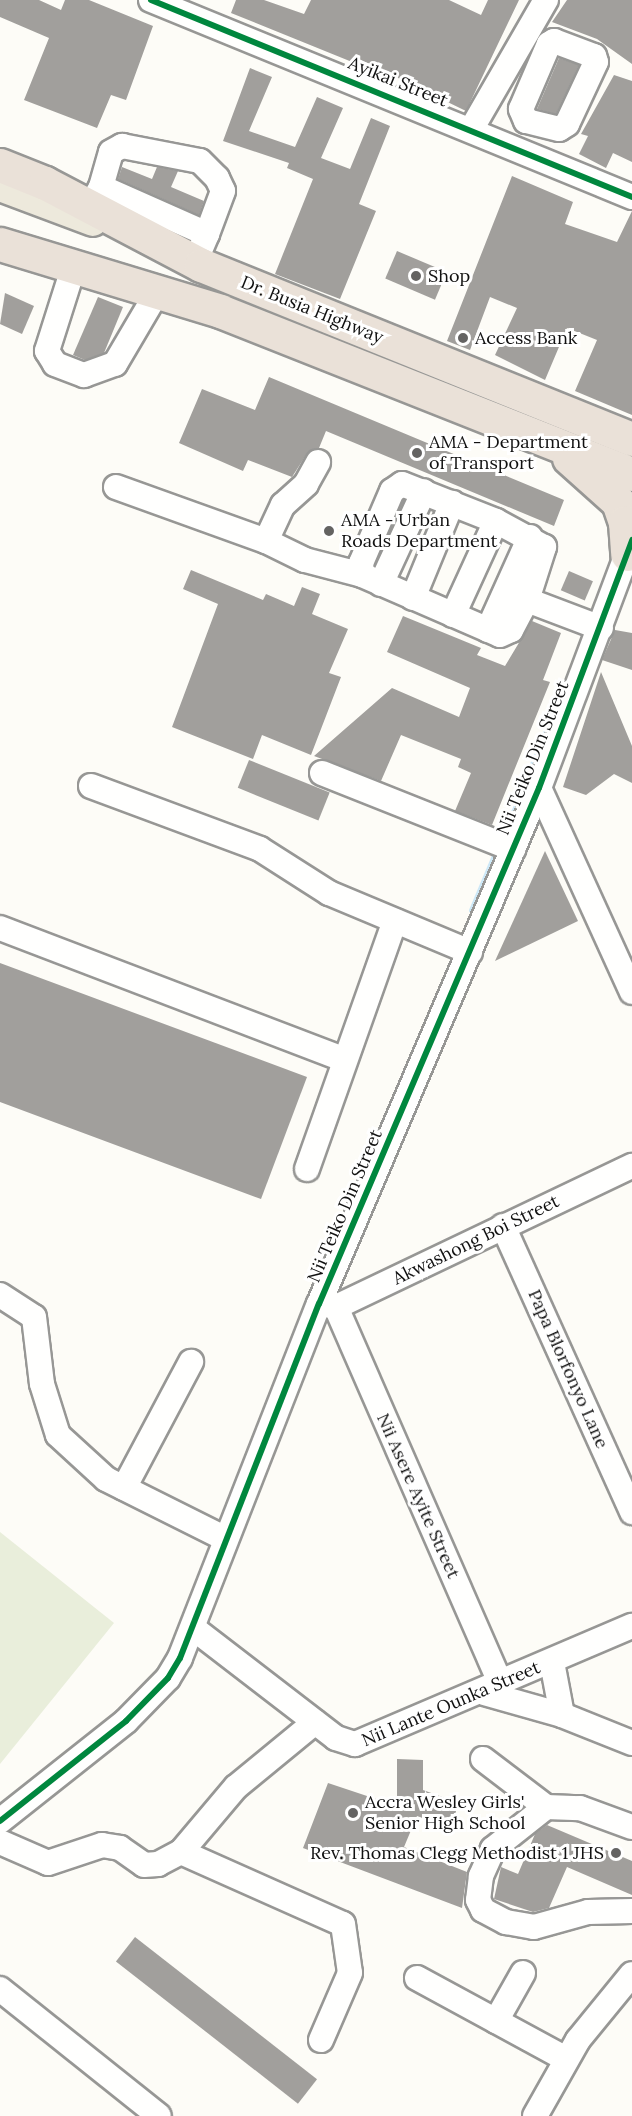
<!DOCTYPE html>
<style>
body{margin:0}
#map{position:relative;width:632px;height:2116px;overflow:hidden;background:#fdfcf7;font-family:Lora,serif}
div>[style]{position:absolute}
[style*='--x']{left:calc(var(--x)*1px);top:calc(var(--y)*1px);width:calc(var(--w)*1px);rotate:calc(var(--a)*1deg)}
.cemetery>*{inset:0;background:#e9eedb}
.stream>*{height:5px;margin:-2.5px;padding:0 2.5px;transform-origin:2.5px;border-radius:2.5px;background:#cde8f7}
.building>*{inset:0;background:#a19f9c;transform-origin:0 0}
.roads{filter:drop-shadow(2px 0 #979795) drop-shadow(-2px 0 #979795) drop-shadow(0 2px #979795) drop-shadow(0 -2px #979795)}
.minor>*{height:24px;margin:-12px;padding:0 12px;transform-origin:12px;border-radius:12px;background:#fffffe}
.major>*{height:30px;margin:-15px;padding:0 15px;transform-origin:15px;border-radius:15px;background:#ede9dc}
.highway>*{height:33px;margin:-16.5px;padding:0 16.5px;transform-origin:16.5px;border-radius:16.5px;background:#eae1d8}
.cycleway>*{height:6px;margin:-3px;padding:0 3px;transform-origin:3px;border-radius:3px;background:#00873e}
.dots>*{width:16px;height:16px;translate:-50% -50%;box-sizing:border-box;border:3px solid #fff;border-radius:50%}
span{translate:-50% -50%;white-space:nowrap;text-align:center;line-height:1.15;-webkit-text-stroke:6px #fff;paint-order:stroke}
.street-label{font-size:18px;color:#111}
.poi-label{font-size:18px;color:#111}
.left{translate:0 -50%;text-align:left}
.right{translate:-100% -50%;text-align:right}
</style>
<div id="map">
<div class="cemetery">
<i style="clip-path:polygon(0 1532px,114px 1623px,0 1764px)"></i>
</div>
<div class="stream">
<i style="--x:502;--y:837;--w:179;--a:-67.7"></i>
<i style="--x:471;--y:910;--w:67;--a:-67.2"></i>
</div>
<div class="building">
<i style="clip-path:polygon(0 0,39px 0,61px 10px,65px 0,89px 0,153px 26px,126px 100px,111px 95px,97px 128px,24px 100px,49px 38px,0 17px)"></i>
<i style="clip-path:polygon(236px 0,264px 0,304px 14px,311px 0,449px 0,481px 15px,488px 0,519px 0,466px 111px,359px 59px,357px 64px,231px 13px)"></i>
<i style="clip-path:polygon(567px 0,632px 0,632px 64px,597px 39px,552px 22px)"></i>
<i style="clip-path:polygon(559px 58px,579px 65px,556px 114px,537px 109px)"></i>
<i style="clip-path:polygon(250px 68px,272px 77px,249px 131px,295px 147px,317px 97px,343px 108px,321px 158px,350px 169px,371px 118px,390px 126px,359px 204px,376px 211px,340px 299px,275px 274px,313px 179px,287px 168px,289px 163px,223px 141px)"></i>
<i style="clip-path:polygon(614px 75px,632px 81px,632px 162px,613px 153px,606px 168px,579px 154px,588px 136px,581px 134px)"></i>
<i style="clip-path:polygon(122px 167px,152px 179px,157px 167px,178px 171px,171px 187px,204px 201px,199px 215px,118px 179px)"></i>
<i style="clip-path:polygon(512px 176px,573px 202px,565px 224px,617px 242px,632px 211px,632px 415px,575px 391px,597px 340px,567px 328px,545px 380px,495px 355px,517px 308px,490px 297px,470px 350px,447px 341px)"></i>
<i style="left:397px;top:251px;width:54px;height:30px;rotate:23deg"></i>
<i style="clip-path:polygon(5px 293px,34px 306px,22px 334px,0 324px)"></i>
<i style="clip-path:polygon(98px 297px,123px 307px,104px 353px,85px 360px,73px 355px)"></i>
<i style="clip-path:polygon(269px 377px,564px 500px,554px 526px,326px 431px,319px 448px,306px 455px,292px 477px,248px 460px,243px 471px,179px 443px,202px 389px,255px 410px)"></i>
<i style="clip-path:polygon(191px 570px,263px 600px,266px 594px,294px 606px,302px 587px,320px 594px,312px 614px,348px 629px,329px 673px,341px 677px,311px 755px,262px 735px,253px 759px,172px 727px,218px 604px,183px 589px)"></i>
<i style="left:569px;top:571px;width:26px;height:21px;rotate:23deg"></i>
<i style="clip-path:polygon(403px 616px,481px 648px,477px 655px,505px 666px,532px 621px,561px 633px,543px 680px,550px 682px,492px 825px,455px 811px,471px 773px,458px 767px,461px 759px,401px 735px,381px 781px,314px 756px,392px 688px,459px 717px,470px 688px,387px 652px)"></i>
<i style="clip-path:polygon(615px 630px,632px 633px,632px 670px,602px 660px)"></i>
<i style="clip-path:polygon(601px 672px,632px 746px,632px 783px,614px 774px,586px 795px,563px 787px)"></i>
<i style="left:249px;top:760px;width:87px;height:30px;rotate:22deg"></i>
<i style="clip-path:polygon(545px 851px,578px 921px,495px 961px)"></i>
<i style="clip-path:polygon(0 963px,307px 1077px,261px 1199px,0 1102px)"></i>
<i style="clip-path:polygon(397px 1759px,423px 1760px,423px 1790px,459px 1803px,450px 1828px,417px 1816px,404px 1847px,467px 1872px,462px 1908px,303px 1848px,328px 1783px,397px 1806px)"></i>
<i style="clip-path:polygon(547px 1825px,632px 1861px,632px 1895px,567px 1867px,549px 1908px,533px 1912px,494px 1899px,501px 1867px,518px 1874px,535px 1834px)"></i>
<i style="left:135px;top:1937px;width:231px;height:31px;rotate:38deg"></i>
</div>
<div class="roads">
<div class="minor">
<i style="--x:151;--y:0;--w:520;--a:22.27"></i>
<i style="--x:554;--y:41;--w:43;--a:20.6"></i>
<i style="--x:594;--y:56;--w:6;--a:72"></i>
<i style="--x:596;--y:62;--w:68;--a:115.1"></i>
<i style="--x:567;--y:124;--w:9;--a:148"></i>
<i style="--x:559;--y:129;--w:34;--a:-166"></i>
<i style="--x:526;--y:121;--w:13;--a:-113"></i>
<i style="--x:521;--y:109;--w:71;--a:-66.7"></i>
<i style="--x:549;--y:44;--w:6;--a:-31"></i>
<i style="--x:472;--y:128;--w:148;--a:-60"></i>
<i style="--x:101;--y:187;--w:36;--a:-74"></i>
<i style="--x:111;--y:152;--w:13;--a:-29"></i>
<i style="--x:122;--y:146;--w:79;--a:10.9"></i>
<i style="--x:200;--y:161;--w:24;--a:45"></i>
<i style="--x:217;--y:178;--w:14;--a:65"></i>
<i style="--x:223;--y:191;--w:46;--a:110.4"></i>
<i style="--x:93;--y:201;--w:16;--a:-60"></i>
<i style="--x:101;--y:187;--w:116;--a:23.9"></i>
<i style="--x:207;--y:234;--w:15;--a:113"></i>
<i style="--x:73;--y:269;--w:86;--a:107.6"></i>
<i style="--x:47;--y:351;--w:15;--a:58"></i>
<i style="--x:55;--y:364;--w:31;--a:21"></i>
<i style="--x:84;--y:375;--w:33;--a:-20"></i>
<i style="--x:115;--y:364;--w:85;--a:-59.5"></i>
<i style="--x:116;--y:487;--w:159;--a:19.8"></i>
<i style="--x:266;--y:541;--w:43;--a:26"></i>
<i style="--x:305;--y:560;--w:59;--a:14.7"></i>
<i style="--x:362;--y:575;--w:150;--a:23.5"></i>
<i style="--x:500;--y:635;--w:12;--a:-24"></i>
<i style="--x:511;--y:630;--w:34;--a:-62"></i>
<i style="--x:527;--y:600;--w:56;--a:-72.2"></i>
<i style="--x:544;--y:547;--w:55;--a:-151.6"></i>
<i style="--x:496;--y:521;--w:101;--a:-158.5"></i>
<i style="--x:402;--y:484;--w:12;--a:145"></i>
<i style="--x:392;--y:491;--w:78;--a:113.3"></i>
<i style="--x:361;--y:563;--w:12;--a:85"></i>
<i style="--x:266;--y:541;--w:40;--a:-65"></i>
<i style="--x:283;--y:505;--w:31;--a:-42"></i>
<i style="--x:306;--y:484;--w:25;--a:-61"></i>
<i style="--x:381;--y:584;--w:102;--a:-65.2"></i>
<i style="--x:413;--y:598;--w:103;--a:-67.7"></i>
<i style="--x:527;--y:600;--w:79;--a:20.7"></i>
<i style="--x:453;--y:615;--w:103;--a:-65.4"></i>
<i style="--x:488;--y:630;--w:102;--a:-65.7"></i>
<i style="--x:322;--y:773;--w:206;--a:21.7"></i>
<i style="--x:91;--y:786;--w:180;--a:20.4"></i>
<i style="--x:260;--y:849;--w:82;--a:32.5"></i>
<i style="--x:329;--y:893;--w:153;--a:22.7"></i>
<i style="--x:539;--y:788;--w:224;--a:65.5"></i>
<i style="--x:0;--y:928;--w:369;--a:20.9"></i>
<i style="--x:307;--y:1169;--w:263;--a:-70.5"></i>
<i style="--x:503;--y:1226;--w:314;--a:65.7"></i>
<i style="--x:0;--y:1295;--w:40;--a:32.9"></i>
<i style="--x:34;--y:1317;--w:67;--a:83.2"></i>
<i style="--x:42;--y:1384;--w:53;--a:72.6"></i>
<i style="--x:58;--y:1435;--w:65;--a:42.5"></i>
<i style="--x:106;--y:1479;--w:132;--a:26.6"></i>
<i style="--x:322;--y:1304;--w:14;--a:12"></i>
<i style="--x:336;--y:1307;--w:328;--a:-25.5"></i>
<i style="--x:336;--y:1307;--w:412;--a:66.4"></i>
<i style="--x:124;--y:1488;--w:143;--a:-62"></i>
<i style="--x:193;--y:1628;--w:180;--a:37.6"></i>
<i style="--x:336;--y:1738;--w:20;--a:18"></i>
<i style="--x:355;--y:1744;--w:301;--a:-23.1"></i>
<i style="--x:552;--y:1662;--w:54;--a:79.3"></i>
<i style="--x:484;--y:1693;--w:81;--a:15.8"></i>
<i style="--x:562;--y:1715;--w:75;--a:21.8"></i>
<i style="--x:483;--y:1759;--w:79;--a:37.3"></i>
<i style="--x:546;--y:1807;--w:34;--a:2"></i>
<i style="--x:580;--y:1808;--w:55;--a:20.1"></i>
<i style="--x:546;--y:1807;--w:68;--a:141.6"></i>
<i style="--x:493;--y:1849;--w:30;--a:114"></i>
<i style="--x:481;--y:1876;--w:24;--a:97"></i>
<i style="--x:478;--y:1900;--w:11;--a:63"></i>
<i style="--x:483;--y:1910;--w:26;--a:28"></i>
<i style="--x:506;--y:1922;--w:28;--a:10"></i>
<i style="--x:534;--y:1927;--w:56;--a:-15.5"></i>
<i style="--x:588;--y:1912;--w:44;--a:-1.3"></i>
<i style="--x:0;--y:1821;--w:161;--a:-38.4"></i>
<i style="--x:126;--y:1721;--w:60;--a:-45.7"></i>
<i style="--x:168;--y:1678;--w:23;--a:-59"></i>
<i style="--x:180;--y:1658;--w:380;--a:-68.6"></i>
<i style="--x:319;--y:1304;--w:561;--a:-66.91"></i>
<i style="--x:539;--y:788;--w:265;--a:-69.4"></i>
<i style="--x:0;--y:1842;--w:52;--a:23.6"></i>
<i style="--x:48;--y:1863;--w:57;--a:-18.4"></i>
<i style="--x:102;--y:1845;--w:18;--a:9"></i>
<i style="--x:120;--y:1848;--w:29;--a:35"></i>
<i style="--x:144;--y:1865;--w:14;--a:-4"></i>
<i style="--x:158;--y:1864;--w:26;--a:-28"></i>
<i style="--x:181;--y:1852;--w:85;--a:-49.8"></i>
<i style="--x:236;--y:1787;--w:102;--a:-39.4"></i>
<i style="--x:181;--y:1852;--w:177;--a:24"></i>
<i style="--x:343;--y:1924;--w:49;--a:81.9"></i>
<i style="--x:350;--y:1973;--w:73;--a:113.4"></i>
<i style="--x:417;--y:1978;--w:170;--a:28.5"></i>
<i style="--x:0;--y:1989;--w:203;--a:38.6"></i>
<i style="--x:496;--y:2021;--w:55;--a:-60.6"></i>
<i style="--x:535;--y:2116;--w:87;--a:-60.5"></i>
<i style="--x:578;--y:2040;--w:85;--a:-50.7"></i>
</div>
<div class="major">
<i style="--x:0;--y:186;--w:99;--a:20.6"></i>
</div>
<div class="highway">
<i style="--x:0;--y:165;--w:48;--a:21.8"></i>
<i style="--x:45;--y:183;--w:176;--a:27.7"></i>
<i style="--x:201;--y:265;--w:465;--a:22"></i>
<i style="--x:0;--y:244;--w:230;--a:16.9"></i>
<i style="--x:220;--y:311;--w:443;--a:21.6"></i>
<i style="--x:569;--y:458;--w:66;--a:41.9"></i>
<i style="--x:618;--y:502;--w:21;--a:71"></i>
<i style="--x:625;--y:522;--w:32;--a:86"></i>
</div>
</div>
<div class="cycleway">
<i style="--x:151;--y:0;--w:520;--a:22.27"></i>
<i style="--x:0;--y:1821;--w:161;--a:-38.4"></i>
<i style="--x:126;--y:1721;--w:60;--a:-45.7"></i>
<i style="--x:168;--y:1678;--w:23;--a:-59"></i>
<i style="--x:180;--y:1658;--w:380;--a:-68.6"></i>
<i style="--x:319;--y:1304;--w:561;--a:-66.91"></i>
<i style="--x:539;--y:788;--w:265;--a:-69.4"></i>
</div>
<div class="dots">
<i style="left:416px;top:276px;background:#646362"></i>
<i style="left:463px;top:338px;background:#646362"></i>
<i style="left:417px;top:453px;background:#646362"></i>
<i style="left:329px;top:531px;background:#646362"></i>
<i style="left:353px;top:1813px;background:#646362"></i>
<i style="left:616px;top:1853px;background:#646362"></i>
</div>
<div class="street-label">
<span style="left:398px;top:82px;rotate:22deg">Ayikai Street</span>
<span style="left:312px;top:310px;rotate:22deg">Dr. Busia Highway</span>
<span style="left:533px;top:758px;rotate:-68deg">Nii Teiko Din Street</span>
<span style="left:345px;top:1206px;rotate:-67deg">Nii Teiko Din Street</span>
<span style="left:476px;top:1240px;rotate:-26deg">Akwashong Boi Street</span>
<span style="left:568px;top:1369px;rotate:66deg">Papa Blorfonyo Lane</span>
<span style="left:418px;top:1496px;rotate:66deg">Nii Asere Ayite Street</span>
<span style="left:451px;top:1704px;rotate:-23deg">Nii Lante Ounka Street</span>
</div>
<div class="poi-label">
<span class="left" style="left:428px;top:276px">Shop</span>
<span class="left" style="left:475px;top:338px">Access Bank</span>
<span class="left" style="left:429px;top:453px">AMA - Department<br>of Transport</span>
<span class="left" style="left:341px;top:531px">AMA - Urban<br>Roads Department</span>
<span class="left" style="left:365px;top:1813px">Accra Wesley Girls'<br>Senior High School</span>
<span class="right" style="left:604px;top:1853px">Rev. Thomas Clegg Methodist 1 JHS</span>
</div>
</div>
